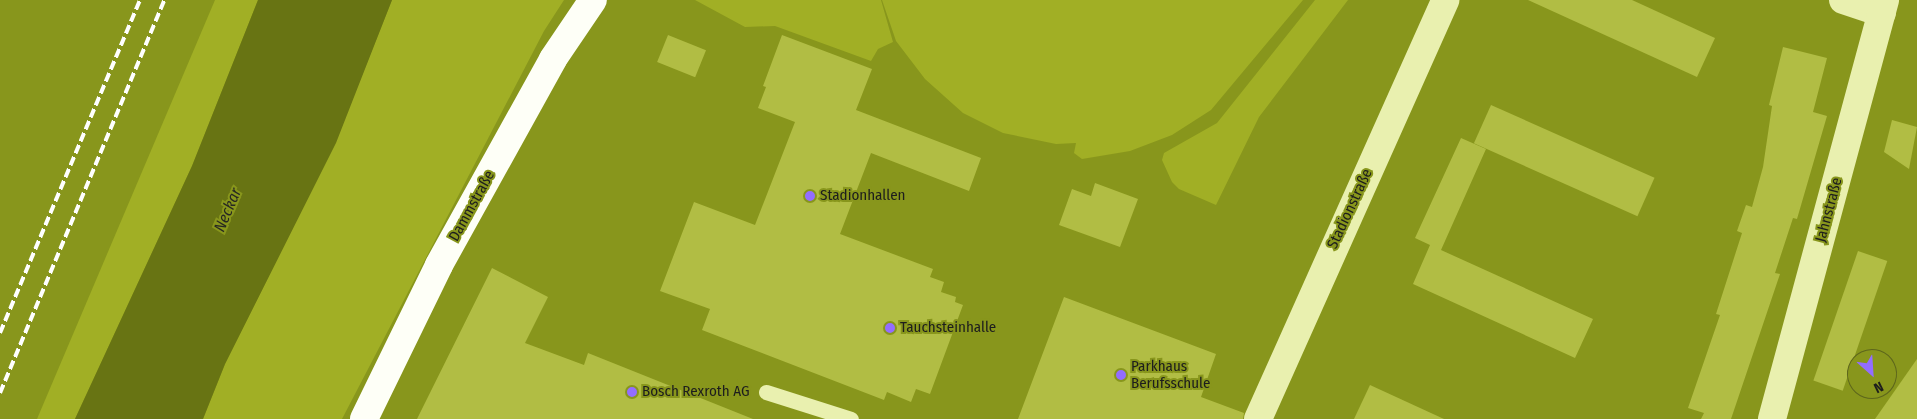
<!DOCTYPE html>
<meta charset="utf-8">
<style>
body{margin:0}
#map{position:relative;width:1917px;height:419px;overflow:hidden;background:#88961c;font-family:"Fira Sans Condensed",sans-serif}
div>[style]{position:absolute}
[style*='--x']{left:calc(var(--x)*1px);top:calc(var(--y)*1px);width:calc(var(--w)*1px);rotate:calc(var(--a)*1deg)}
.green>*{inset:0;background:#a1af25}
.water>*{inset:0;background:#687413}
.building>*{inset:0;background:#b1bd44;transform-origin:0 0}
.lane>*{height:15px;margin:-7.5px;padding:0 7.5px;transform-origin:7.5px;border-radius:7.5px;background:#e9f0af}
.street>*{height:28px;margin:-14px;padding:0 14px;transform-origin:14px;border-radius:14px;background:#e9f0af}
.primary>*{height:28px;margin:-14px;padding:0 14px;transform-origin:14px;border-radius:14px;background:#fefff7}
.rail>*{height:4px;margin-top:-2px;transform-origin:0;background:repeating-linear-gradient(90deg,#fff 0 9px,transparent 0 13px)}
.dots>*{width:14px;height:14px;translate:-50% -50%;box-sizing:border-box;border:2px solid #88961c;border-radius:50%}
span{translate:-50% -50%;white-space:nowrap;text-align:center;line-height:1.15;-webkit-text-stroke:4px #88961c;paint-order:stroke}
.poi-label{font-size:15px;color:#1d1d1d}
.left{translate:0 -50%;text-align:left}
.street-label{font-size:15px;color:#1d1d1d}
.water-label{font-size:16px;color:#272822;font-style:italic}
.north{position:absolute;left:1847px;top:349px;width:50px;height:50px;box-sizing:border-box;background:#88961c;border:1px solid #5d661c;border-radius:50%;rotate:154deg;font-size:14px;font-weight:700;line-height:20px;text-align:center;color:#1d1d1d}
.north::after{content:'';display:block;margin:auto;width:18px;height:22px;background:#936dff;clip-path:polygon(50% 0,100% 100%,50% 72%,0 100%)}
</style>
<div id="map">
<div class="green">
<i style="clip-path:polygon(215px 0,258px 0,192px 166px,75px 419px,37px 419px)"></i>
<i style="clip-path:polygon(392px 0,564px 0,544px 31px,342px 419px,203px 419px,225px 364px,335px 143px)"></i>
<i style="clip-path:polygon(695px 0,881px 0,893px 42px,878px 49px,871px 61px,775px 26px,745px 27px)"></i>
<i style="clip-path:polygon(882px 0,1303px 0,1211px 110px,1172px 135px,1130px 151px,1082px 159px,1074px 153px,1076px 143px,1056px 144px,1003px 133px,963px 113px,925px 79px,896px 41px)"></i>
<i style="clip-path:polygon(1315px 0,1348px 0,1259px 117px,1216px 205px,1179px 189px,1172px 182px,1162px 160px,1164px 153px,1217px 123px)"></i>
</div>
<div class="water">
<i style="clip-path:polygon(258px 0,392px 0,336px 143px,225px 364px,203px 419px,75px 419px,192px 166px)"></i>
</div>
<div class="building">
<i style="clip-path:polygon(1528px 0,1632px 0,1715px 38px,1697px 77px)"></i>
<i style="left:668px;top:35px;width:41px;height:29px;rotate:22deg"></i>
<i style="clip-path:polygon(782px 35px,872px 69px,856px 110px,981px 158px,969px 191px,871px 153px,840px 234px,933px 269px,930px 277px,944px 282px,941px 292px,956px 297px,955px 302px,963px 305px,930px 394px,916px 389px,911px 402px,887px 392px,884px 400px,702px 330px,710px 309px,660px 291px,694px 202px,755px 225px,795px 122px,758px 108px,766px 87px,763px 86px)"></i>
<i style="clip-path:polygon(1783px 47px,1827px 58px,1813px 112px,1827px 116px,1797px 219px,1793px 218px,1775px 273px,1780px 274px,1731px 419px,1701px 419px,1704px 413px,1688px 408px,1720px 315px,1716px 314px,1742px 233px,1737px 231px,1746px 205px,1752px 207px,1763px 167px,1772px 106px,1769px 105px)"></i>
<i style="left:1491px;top:105px;width:179px;height:42px;rotate:24deg"></i>
<i style="clip-path:polygon(1892px 120px,1917px 127px,1909px 169px,1884px 152px)"></i>
<i style="clip-path:polygon(1461px 138px,1486px 149px,1441px 250px,1593px 319px,1575px 358px,1413px 284px,1430px 245px,1415px 238px)"></i>
<i style="clip-path:polygon(1095px 183px,1138px 199px,1120px 247px,1059px 225px,1072px 189px,1091px 196px)"></i>
<i style="left:1858px;top:251px;width:31px;height:137px;rotate:19deg"></i>
<i style="clip-path:polygon(492px 268px,548px 297px,525px 343px,584px 365px,588px 353px,753px 419px,417px 419px)"></i>
<i style="clip-path:polygon(1064px 297px,1216px 354px,1201px 397px,1244px 413px,1243px 419px,1018px 419px)"></i>
<i style="clip-path:polygon(1917px 359px,1917px 419px,1875px 419px)"></i>
<i style="clip-path:polygon(1370px 385px,1444px 419px,1354px 419px)"></i>
</div>
<div class="lane">
<i style="--x:766;--y:392;--w:89;--a:17.6"></i>
</div>
<div class="street">
<i style="--x:1843;--y:0;--w:41;--a:18.4"></i>
<i style="--x:1258;--y:419;--w:459;--a:-65.9"></i>
<i style="--x:1772;--y:419;--w:434;--a:-74.9"></i>
</div>
<div class="primary">
<i style="--x:364;--y:419;--w:171;--a:-64"></i>
<i style="--x:439;--y:265;--w:235;--a:-61"></i>
<i style="--x:553;--y:59;--w:71;--a:-55.9"></i>
</div>
<div class="rail">
<i style="--x:0;--y:333;--w:361;--a:-67.2"></i>
<i style="--x:0;--y:393;--w:426;--a:-67.3"></i>
</div>
<div class="dots">
<i style="left:810px;top:196px;background:#936dff"></i>
<i style="left:890px;top:328px;background:#936dff"></i>
<i style="left:1121px;top:375px;background:#936dff"></i>
<i style="left:632px;top:392px;background:#936dff"></i>
</div>
<div class="poi-label">
<span class="left" style="left:820px;top:196px">Stadionhallen</span>
<span class="left" style="left:900px;top:328px">Tauchsteinhalle</span>
<span class="left" style="left:1131px;top:375px">Parkhaus<br>Berufsschule</span>
<span class="left" style="left:642px;top:392px">Bosch Rexroth AG</span>
</div>
<div class="street-label">
<span style="left:472px;top:206px;rotate:-61deg">Dammstraße</span>
<span style="left:1350px;top:209px;rotate:-65deg">Stadionstraße</span>
<span style="left:1829px;top:210px;rotate:-75deg">Jahnstraße</span>
</div>
<div class="water-label">
<span style="left:228px;top:210px;rotate:-67deg">Neckar</span>
</div>
<div class="north">N</div>
</div>
